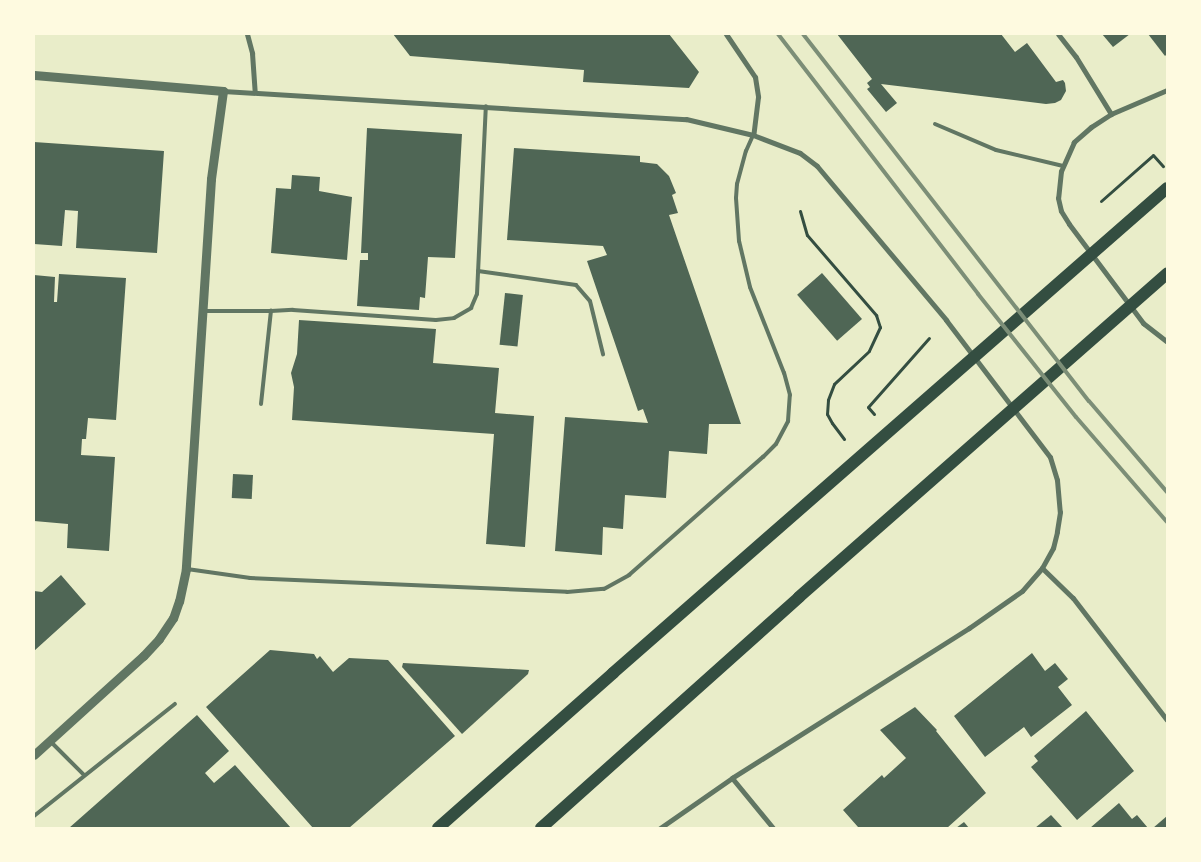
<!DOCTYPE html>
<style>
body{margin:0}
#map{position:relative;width:1201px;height:862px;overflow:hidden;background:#e9edc9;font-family:Karla,sans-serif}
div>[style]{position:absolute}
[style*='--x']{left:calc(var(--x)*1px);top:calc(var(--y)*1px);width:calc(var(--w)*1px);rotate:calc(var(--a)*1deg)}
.building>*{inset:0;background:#4f6655;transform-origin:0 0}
.path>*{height:3px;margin:-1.5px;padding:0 1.5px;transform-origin:1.5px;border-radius:1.5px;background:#344e41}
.service>*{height:4px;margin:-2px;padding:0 2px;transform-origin:2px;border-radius:2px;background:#617663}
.minor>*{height:5px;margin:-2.5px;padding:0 2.5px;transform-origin:2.5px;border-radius:2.5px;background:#617663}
.tertiary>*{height:9px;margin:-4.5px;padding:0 4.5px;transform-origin:4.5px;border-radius:4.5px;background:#617663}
.primary>*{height:12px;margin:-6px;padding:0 6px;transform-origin:6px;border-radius:6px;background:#344e41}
.rail>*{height:4px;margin:-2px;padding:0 2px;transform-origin:2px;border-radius:2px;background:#7c8e77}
span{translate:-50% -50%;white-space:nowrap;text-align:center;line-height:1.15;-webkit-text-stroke:4px #fefae0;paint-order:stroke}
.frame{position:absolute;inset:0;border:35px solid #fefae0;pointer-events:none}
</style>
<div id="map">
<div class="building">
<i style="clip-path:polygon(393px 34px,669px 34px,699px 72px,689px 88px,583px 82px,584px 70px,410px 56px)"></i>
<i style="clip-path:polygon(837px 34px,1001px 34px,1015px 52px,1027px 43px,1056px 82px,1063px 80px,1065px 83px,1066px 91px,1061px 100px,1055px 103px,1046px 104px,881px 84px,897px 103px,886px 112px,867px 89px,870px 87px,867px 83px,872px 79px)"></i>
<i style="clip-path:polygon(1102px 34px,1130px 34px,1113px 47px)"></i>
<i style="clip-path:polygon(1148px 34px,1167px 34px,1167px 54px,1165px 56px)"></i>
<i style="clip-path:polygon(367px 128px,462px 134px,455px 258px,428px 257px,425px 298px,420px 297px,419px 310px,357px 306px,360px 260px,368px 260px,368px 253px,361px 253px)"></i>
<i style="clip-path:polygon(34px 142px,164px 151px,157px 253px,76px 248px,78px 211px,65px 210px,62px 246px,34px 244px)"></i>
<i style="clip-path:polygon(514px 148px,640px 156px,640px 162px,657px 164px,669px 176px,676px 193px,672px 195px,678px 213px,669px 215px,741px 424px,709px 424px,707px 454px,669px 451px,666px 498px,625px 495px,623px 529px,603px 527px,602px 555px,555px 551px,565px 417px,648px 423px,643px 409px,638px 411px,587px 261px,607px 255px,603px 246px,507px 240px)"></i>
<i style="clip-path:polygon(292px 175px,320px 177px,319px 191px,352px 197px,347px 260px,271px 253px,276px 188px,291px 189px)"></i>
<i style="left:822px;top:273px;width:61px;height:33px;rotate:49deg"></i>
<i style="clip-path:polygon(59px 274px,126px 278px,116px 420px,88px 418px,86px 439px,82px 439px,81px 455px,115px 457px,109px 551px,67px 548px,68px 524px,34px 521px,34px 275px,55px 277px,54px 302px,57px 302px)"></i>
<i style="left:505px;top:293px;width:18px;height:52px;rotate:6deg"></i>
<i style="clip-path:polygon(299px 320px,436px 329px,433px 363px,499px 368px,495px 413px,534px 416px,525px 547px,486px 544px,494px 434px,292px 420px,294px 387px,291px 373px,297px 354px)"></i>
<i style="left:233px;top:474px;width:20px;height:24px;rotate:3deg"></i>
<i style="clip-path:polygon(61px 575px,86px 604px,34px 651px,34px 591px,42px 592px)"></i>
<i style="clip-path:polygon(270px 650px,314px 654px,317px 659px,320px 656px,333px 672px,349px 658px,388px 660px,455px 736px,349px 828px,313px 828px,206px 707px)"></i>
<i style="clip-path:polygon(1032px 653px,1045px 671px,1055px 663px,1068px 679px,1058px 687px,1072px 705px,1031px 737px,1024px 727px,985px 757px,954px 716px)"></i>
<i style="clip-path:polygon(403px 663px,529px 670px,528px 674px,462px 734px,402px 667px)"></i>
<i style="clip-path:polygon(915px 707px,937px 730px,936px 731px,986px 793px,947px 828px,856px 828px,858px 827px,843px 810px,882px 775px,884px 778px,906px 758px,880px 730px)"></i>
<i style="clip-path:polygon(1086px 711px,1134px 771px,1077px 820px,1031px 767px,1038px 761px,1034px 756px)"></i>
<i style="clip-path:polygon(197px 715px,229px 751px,205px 773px,214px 783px,235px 765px,291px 828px,69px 828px)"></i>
<i style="clip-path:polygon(1119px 803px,1132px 819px,1137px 815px,1148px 828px,1090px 828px)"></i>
<i style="clip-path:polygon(1051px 815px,1063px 828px,1035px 828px)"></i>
<i style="clip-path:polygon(1167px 816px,1167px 828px,1153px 828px)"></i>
<i style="clip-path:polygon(964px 822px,969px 828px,956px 828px)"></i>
</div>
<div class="path">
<i style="--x:1101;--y:201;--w:69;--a:-41.5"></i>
<i style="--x:1153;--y:155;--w:15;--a:48"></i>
<i style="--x:800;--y:211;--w:25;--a:74"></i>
<i style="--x:807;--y:235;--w:106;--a:49.2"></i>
<i style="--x:876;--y:315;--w:13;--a:72"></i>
<i style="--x:880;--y:327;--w:26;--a:115"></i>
<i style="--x:869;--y:351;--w:48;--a:136.7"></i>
<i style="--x:834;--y:384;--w:17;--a:111"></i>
<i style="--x:828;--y:400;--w:14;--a:94"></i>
<i style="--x:827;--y:414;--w:10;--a:61"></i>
<i style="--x:832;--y:423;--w:20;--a:53"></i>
<i style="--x:874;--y:414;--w:9;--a:-131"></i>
<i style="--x:868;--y:407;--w:92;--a:-48.5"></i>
</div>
<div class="service">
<i style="--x:935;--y:124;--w:66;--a:23.1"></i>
<i style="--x:996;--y:150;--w:69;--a:13.4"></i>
<i style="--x:478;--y:271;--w:99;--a:8.1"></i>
<i style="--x:576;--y:285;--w:21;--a:49"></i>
<i style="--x:590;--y:301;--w:55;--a:76.2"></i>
<i style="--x:203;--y:311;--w:68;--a:0"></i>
<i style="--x:261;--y:404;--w:94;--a:-83.9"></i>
<i style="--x:271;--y:311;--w:22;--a:-3"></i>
<i style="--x:293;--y:310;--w:143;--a:4"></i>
<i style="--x:436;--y:320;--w:18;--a:-6"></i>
<i style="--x:454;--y:318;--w:20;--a:-30"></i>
<i style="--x:471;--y:308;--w:15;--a:-67"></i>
<i style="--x:477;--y:294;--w:188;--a:-87.3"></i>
<i style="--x:187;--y:569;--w:64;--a:8.1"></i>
<i style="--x:250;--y:578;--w:317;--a:2.5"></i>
<i style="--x:567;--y:592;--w:37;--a:-5"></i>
<i style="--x:604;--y:589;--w:29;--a:-29"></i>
<i style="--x:629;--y:575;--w:179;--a:-41.4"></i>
<i style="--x:763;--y:457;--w:18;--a:-45"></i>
<i style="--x:776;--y:444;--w:26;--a:-62"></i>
<i style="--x:788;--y:421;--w:26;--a:-86"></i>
<i style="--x:790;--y:395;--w:23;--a:-105"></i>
<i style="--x:784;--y:373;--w:92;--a:-111.6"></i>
<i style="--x:750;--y:287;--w:47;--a:-103.4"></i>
<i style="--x:739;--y:241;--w:43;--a:-94"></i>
<i style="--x:736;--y:198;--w:14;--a:-86"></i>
<i style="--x:737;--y:184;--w:34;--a:-75"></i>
<i style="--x:746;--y:151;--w:17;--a:-66"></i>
<i style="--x:50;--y:741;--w:48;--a:45"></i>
<i style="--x:34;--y:816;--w:180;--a:-38.5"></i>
</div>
<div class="minor">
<i style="--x:247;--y:34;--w:20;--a:75"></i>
<i style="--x:252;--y:53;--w:39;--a:86"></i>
<i style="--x:726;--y:34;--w:52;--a:56"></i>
<i style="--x:755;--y:77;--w:20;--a:81"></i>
<i style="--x:758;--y:97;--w:38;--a:97"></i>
<i style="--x:1058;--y:34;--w:29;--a:52"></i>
<i style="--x:1076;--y:57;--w:67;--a:58.4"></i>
<i style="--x:1167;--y:90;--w:61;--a:156.8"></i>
<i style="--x:1111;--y:114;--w:24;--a:147"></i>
<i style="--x:1091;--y:127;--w:23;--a:139"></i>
<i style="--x:1074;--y:142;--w:32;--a:114"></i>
<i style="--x:1061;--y:171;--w:27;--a:96"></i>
<i style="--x:1058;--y:198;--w:13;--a:77"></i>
<i style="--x:1061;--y:211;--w:15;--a:58"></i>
<i style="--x:1069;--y:224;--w:124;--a:53.2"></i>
<i style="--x:1143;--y:323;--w:31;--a:38"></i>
<i style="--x:223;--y:91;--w:464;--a:3.5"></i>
<i style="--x:686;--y:119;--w:69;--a:13.4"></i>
<i style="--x:753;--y:135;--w:50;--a:21"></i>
<i style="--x:800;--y:153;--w:21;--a:37"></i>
<i style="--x:817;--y:166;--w:201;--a:50"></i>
<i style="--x:946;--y:320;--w:172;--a:52.8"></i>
<i style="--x:1050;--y:457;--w:24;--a:73"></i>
<i style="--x:1057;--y:480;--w:32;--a:85"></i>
<i style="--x:1060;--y:512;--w:20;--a:99"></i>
<i style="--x:1057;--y:532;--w:16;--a:104"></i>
<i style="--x:1053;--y:548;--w:23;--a:119"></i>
<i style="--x:1042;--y:568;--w:30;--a:131"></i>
<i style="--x:1022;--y:591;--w:65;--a:145.1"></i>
<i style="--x:969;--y:628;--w:280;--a:147.7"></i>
<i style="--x:732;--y:778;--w:88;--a:145.2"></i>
<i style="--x:1042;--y:568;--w:43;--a:44.1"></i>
<i style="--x:1073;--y:598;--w:154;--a:52.4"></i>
<i style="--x:732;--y:778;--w:65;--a:50.6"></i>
</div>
<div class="tertiary">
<i style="--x:34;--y:75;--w:190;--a:4.8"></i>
<i style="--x:223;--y:91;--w:89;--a:97.8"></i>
<i style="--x:211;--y:179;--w:391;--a:93.7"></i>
<i style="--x:186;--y:569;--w:33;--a:102"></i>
<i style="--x:179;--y:601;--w:18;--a:109"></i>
<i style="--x:173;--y:618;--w:25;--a:124"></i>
<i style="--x:159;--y:639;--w:23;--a:133"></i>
<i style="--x:143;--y:656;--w:147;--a:137.8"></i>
</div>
<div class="primary">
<i style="--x:438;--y:828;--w:234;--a:-41.5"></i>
<i style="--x:613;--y:673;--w:736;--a:-41.2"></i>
<i style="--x:541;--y:828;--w:346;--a:-41.8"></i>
<i style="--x:799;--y:597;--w:490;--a:-41.3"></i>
</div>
<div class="rail">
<i style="--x:778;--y:34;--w:328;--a:52.4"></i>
<i style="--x:978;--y:294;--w:157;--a:51.5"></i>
<i style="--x:1076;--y:417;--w:139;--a:49.1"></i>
<i style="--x:803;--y:34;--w:465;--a:52.1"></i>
<i style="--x:1089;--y:401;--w:120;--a:49.4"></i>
</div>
<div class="frame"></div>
</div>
